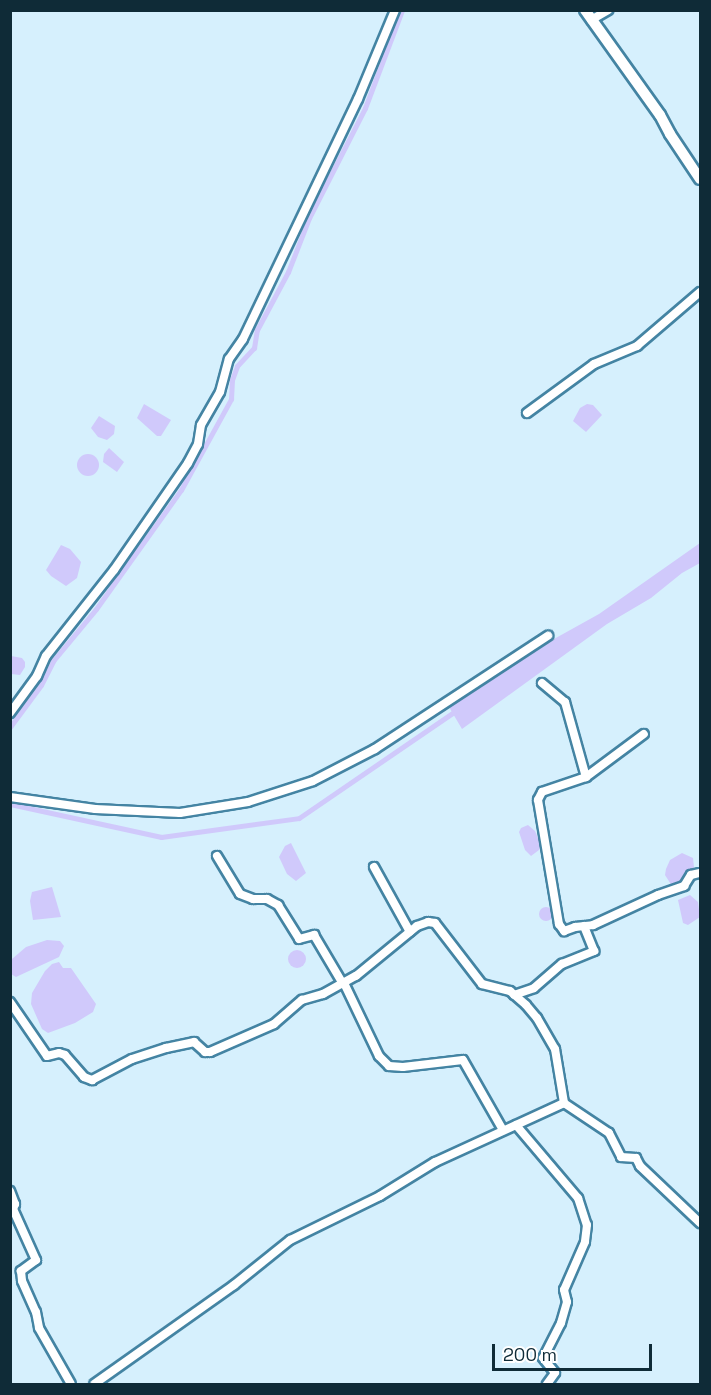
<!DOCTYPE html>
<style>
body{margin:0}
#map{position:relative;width:711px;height:1395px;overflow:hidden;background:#d6f0fd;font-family:"Space Grotesk",sans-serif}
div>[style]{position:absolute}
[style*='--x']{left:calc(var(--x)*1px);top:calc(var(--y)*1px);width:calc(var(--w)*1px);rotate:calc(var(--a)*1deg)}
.water>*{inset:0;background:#d0c9fb}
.round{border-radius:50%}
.canal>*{height:5px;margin:-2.5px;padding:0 2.5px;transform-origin:2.5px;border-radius:2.5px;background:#d0c9fb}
.roads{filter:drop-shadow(2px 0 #4484a3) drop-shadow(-2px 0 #4484a3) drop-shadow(0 2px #4484a3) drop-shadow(0 -2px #4484a3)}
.minor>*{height:8px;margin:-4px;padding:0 4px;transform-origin:4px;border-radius:4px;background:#fff}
.major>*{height:10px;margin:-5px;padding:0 5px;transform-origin:5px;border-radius:5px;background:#fff}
span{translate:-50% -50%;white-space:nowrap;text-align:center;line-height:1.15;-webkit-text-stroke:4.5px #fff;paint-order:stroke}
.frame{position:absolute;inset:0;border:12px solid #0f2b37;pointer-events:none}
.scale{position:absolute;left:492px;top:1344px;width:160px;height:27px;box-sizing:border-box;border:3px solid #0f2b37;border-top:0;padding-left:8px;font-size:18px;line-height:21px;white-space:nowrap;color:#0f2b37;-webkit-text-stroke:4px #fff;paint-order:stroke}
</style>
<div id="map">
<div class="water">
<i style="clip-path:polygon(144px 404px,171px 420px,161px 436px,157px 436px,137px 418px)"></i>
<i style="clip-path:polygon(587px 404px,593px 405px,602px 415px,586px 432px,573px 421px,580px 408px)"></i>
<i style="clip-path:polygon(99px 416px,115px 426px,114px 434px,107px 440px,98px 437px,91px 428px)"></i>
<i style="clip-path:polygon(109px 448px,124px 462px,117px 472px,103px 462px,104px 454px)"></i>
<i class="round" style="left:77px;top:454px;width:22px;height:22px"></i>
<i style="clip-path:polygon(700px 543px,700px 563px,682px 573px,651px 598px,607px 624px,462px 729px,449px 707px,554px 639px,599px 614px)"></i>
<i style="clip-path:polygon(61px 545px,70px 549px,81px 562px,77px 578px,66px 586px,51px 576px,46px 570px)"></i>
<i style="clip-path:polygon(11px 656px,22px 658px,25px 662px,25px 667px,20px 675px,11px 674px)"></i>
<i style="clip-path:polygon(528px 825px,535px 831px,541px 845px,539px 850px,531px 856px,525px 850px,519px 832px,521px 828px)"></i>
<i style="clip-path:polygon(291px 843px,306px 873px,296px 881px,287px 874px,279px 857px,285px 846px)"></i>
<i style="clip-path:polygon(682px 853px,693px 858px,694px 867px,688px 876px,672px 886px,665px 875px,666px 869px,670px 860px)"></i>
<i style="clip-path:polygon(52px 887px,61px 917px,33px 920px,30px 901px,32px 892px)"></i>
<i style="clip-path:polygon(690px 895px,698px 902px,700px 917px,688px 925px,683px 923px,678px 900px)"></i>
<i class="round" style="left:539px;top:907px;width:14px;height:14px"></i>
<i style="clip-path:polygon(47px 940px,60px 941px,64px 946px,59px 957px,16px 977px,11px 974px,12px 959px,26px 947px)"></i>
<i class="round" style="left:288px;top:950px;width:18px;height:18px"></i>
<i style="clip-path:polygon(59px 962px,63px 968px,71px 968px,96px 1004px,93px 1012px,75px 1023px,48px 1033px,42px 1029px,31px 1004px,32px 993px,45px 971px,52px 964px)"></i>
</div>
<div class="canal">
<i style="--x:10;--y:727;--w:52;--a:-53.6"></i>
<i style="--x:41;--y:685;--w:27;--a:-63"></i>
<i style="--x:53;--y:661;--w:67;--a:-50.4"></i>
<i style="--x:96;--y:609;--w:146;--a:-54.5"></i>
<i style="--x:181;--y:490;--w:104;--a:-61.2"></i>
<i style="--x:231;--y:399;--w:19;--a:-87"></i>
<i style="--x:232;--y:380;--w:15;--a:-70"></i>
<i style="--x:237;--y:366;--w:25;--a:-47"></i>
<i style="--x:254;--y:348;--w:18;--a:-81"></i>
<i style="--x:257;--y:330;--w:66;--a:-61.9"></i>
<i style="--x:288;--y:272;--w:58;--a:-68.7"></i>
<i style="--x:309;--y:218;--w:123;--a:-63"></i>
<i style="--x:365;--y:108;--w:105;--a:-69.3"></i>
<i style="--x:10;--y:804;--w:155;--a:12.3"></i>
<i style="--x:161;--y:837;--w:139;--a:-7.8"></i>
<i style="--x:299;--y:818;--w:191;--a:-34.4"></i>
</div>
<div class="roads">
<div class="minor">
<i style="--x:591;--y:20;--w:20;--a:-30"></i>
<i style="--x:527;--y:413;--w:83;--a:-36.2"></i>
<i style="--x:594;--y:364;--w:47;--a:-22.7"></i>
<i style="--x:637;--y:346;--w:83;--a:-40.6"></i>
<i style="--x:542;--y:683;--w:30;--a:40"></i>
<i style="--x:565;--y:702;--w:78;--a:74.4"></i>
<i style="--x:586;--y:777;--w:46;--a:161.2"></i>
<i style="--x:542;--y:792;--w:9;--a:117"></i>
<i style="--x:538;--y:800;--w:126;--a:80.4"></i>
<i style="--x:559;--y:924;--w:9;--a:54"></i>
<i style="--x:564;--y:931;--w:12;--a:-20"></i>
<i style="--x:575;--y:927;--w:18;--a:-6"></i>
<i style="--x:593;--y:925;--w:72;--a:-24.8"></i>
<i style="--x:658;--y:895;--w:28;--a:-19"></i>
<i style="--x:684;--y:886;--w:13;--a:-58"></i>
<i style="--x:691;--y:875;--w:9;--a:-13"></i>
<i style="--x:10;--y:713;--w:46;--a:-53.9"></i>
<i style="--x:37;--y:676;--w:22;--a:-66"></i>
<i style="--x:46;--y:656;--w:110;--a:-51.7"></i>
<i style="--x:114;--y:570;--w:130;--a:-55.3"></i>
<i style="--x:188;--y:463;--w:21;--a:-62"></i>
<i style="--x:198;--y:444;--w:19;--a:-81"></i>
<i style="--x:201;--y:425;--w:38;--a:-60"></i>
<i style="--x:220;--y:392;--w:34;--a:-75"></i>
<i style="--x:229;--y:359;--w:24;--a:-55"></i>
<i style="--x:243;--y:339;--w:266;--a:-64.4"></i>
<i style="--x:358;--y:99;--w:96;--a:-67.4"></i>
<i style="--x:586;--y:777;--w:72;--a:-36.6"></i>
<i style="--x:10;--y:797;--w:86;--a:8"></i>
<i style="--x:95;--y:809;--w:85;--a:2.7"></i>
<i style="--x:180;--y:813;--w:69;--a:-9.2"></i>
<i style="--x:248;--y:802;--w:68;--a:-17.9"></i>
<i style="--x:313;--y:781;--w:70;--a:-27.3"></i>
<i style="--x:375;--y:749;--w:207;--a:-33.2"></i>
<i style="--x:217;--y:856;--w:44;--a:58.8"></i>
<i style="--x:240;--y:894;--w:14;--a:21"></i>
<i style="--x:253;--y:899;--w:14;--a:0"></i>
<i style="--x:267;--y:899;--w:13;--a:29"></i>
<i style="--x:278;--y:905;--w:40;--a:58"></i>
<i style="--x:299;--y:939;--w:16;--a:-15"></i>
<i style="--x:314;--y:935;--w:57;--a:59.4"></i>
<i style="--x:374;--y:867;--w:74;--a:61"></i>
<i style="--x:344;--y:983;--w:81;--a:64.4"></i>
<i style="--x:379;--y:1056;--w:14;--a:45"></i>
<i style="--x:389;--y:1066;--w:14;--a:4"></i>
<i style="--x:403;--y:1067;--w:60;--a:-6.7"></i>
<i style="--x:463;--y:1060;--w:81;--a:60.3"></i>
<i style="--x:514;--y:995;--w:21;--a:-19"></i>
<i style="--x:534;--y:988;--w:37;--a:-41"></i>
<i style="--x:562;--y:964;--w:35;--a:-22"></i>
<i style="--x:594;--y:951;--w:27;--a:-112"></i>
<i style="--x:10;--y:1002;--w:65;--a:55.6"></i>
<i style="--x:47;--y:1056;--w:12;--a:-14"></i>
<i style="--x:59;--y:1053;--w:6;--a:18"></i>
<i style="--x:65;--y:1055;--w:29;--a:49"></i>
<i style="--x:84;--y:1077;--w:9;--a:21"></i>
<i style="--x:92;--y:1080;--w:45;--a:-27.7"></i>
<i style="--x:132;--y:1059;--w:36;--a:-18"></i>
<i style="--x:166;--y:1048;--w:29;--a:-12"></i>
<i style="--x:194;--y:1042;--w:15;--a:42"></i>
<i style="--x:205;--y:1052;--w:5;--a:0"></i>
<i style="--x:210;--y:1052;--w:70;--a:-23.6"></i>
<i style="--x:274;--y:1024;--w:37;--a:-41"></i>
<i style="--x:302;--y:1000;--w:22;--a:-16"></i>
<i style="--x:323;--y:994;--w:38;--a:-29"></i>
<i style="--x:356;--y:976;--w:79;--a:-39.3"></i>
<i style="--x:417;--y:926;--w:12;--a:-20"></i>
<i style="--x:428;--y:922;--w:7;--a:8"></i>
<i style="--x:435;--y:923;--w:77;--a:52.4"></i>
<i style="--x:482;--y:984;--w:29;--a:14"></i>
<i style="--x:510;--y:991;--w:21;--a:41"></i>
<i style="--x:526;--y:1005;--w:17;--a:50"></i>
<i style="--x:537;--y:1018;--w:36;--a:60"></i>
<i style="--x:555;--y:1049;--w:55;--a:80.5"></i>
<i style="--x:564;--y:1103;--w:142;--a:155.4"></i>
<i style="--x:435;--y:1162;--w:65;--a:148.3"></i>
<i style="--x:380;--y:1196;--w:100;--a:153.9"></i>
<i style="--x:290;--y:1240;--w:72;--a:141.2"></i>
<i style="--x:234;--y:1285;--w:171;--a:144.7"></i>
<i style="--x:564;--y:1103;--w:54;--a:33.7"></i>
<i style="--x:609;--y:1133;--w:27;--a:63"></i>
<i style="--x:621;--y:1157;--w:15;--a:4"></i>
<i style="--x:636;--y:1158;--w:9;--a:63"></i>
<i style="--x:640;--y:1166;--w:83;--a:43.5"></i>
<i style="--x:516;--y:1125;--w:96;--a:49.7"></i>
<i style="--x:578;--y:1198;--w:28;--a:72"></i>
<i style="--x:587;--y:1225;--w:17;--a:97"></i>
<i style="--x:585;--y:1242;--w:52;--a:113.6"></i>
<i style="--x:564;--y:1290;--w:12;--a:76"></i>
<i style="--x:567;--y:1302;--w:22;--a:106"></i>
<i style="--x:561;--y:1323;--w:39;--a:117"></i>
<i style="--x:543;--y:1358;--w:19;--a:51"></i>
<i style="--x:555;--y:1373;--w:14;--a:126"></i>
<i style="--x:10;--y:1191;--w:14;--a:69"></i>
<i style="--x:15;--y:1204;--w:5;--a:112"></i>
<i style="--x:13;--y:1209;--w:56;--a:65.7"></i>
<i style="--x:36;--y:1260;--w:19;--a:144"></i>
<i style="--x:21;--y:1271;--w:10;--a:84"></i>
<i style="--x:22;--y:1281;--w:34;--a:66"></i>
<i style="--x:36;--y:1312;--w:16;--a:79"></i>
<i style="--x:39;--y:1328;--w:64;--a:60.3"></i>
</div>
<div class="major">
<i style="--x:585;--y:10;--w:129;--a:54.5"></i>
<i style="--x:660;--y:115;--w:21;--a:62"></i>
<i style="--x:670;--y:134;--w:54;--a:56.3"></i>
</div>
</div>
<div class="frame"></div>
<div class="scale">200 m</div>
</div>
